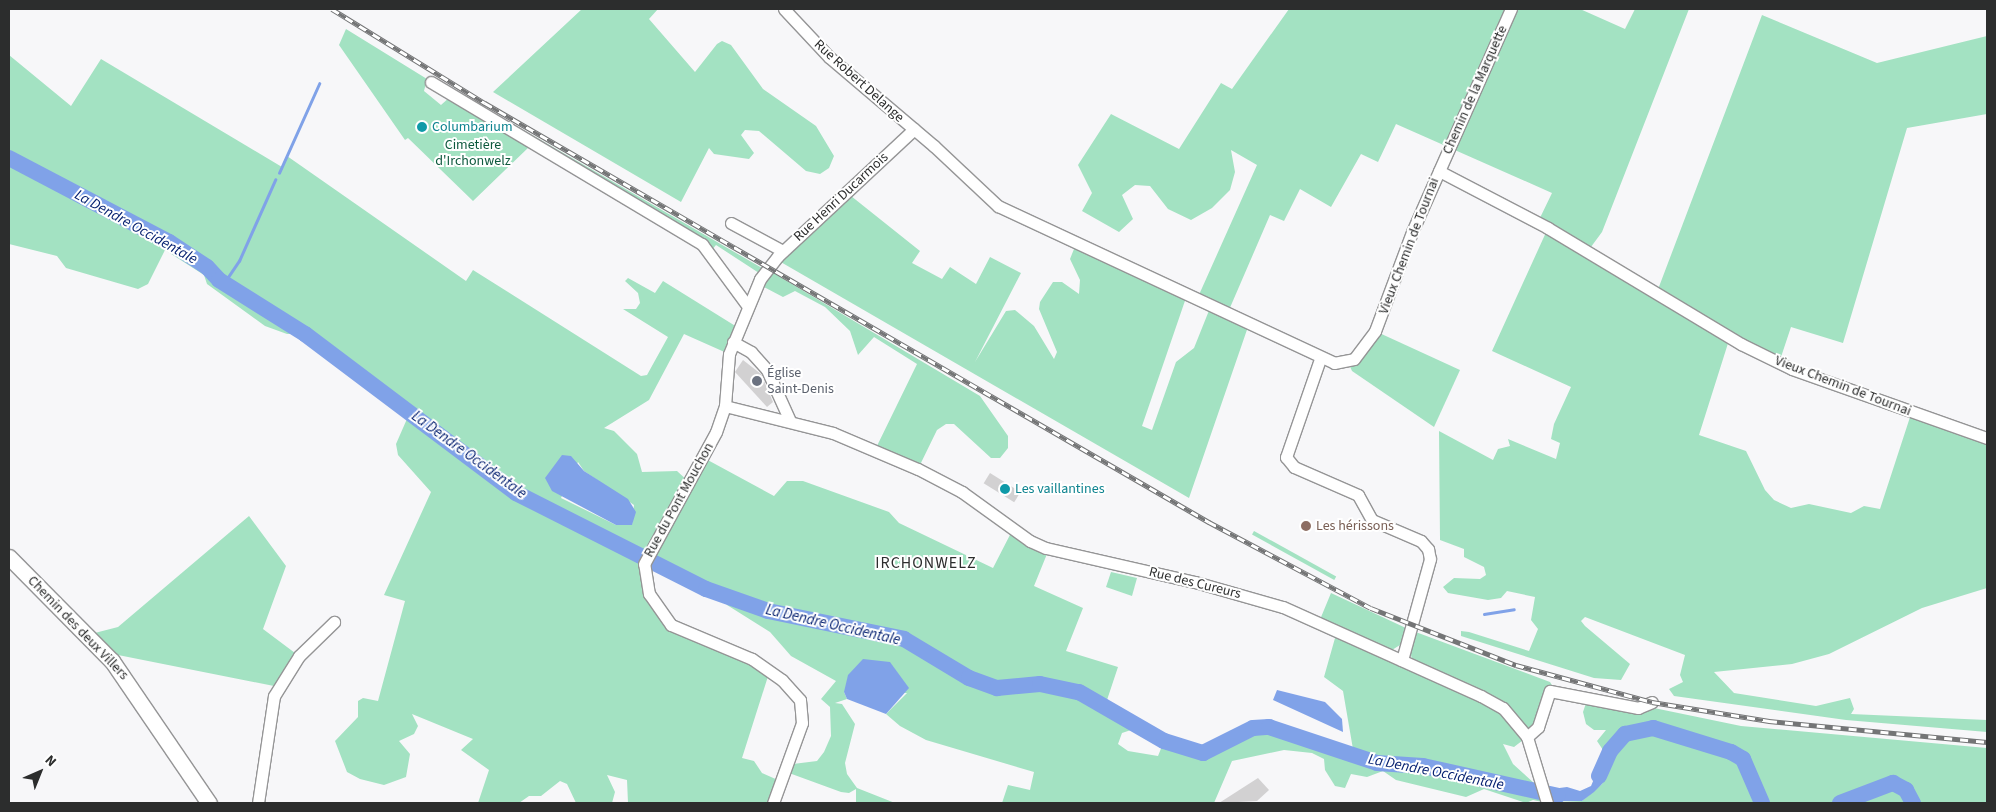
<!DOCTYPE html>
<meta charset="utf-8">
<style>
body{margin:0}
#map{position:relative;width:1996px;height:812px;overflow:hidden;background:#f7f7f9;font-family:"Source Sans 3",sans-serif}
div>[style]{position:absolute}
[style*='--x']{left:calc(var(--x)*1px);top:calc(var(--y)*1px);width:calc(var(--w)*1px);rotate:calc(var(--a)*1deg)}
.green>*{inset:0;background:#a3e2c2;transform-origin:0 0}
.water>*{inset:0;background:#80a2e8}
.stream>*{height:2.5px;margin:-1.25px;padding:0 1.25px;transform-origin:1.25px;border-radius:1.25px;background:#80a2e8}
.river>*{height:16px;margin:-8px;padding:0 8px;transform-origin:8px;border-radius:8px;background:#80a2e8}
.building>*{inset:0;background:#d2d1d2;transform-origin:0 0}
.roads{filter:drop-shadow(1px 0 #959596) drop-shadow(-1px 0 #959596) drop-shadow(0 1px #959596) drop-shadow(0 -1px #959596)}
.street>*{height:11px;margin:-5.5px;padding:0 5.5px;transform-origin:5.5px;border-radius:5.5px;background:#fff}
.secondary>*{height:15px;margin:-7.5px;padding:0 7.5px;transform-origin:7.5px;border-radius:7.5px;background:#fff}
.rail>*{height:4.5px;margin-top:-2.25px;transform-origin:0;background:repeating-linear-gradient(90deg,#fff 0 8px,#747576 0 16px);box-sizing:border-box;border-block:1px solid #747576}
.dots>*{width:14px;height:14px;translate:-50% -50%;box-sizing:border-box;border:2px solid #fff;border-radius:50%}
span{translate:-50% -50%;white-space:nowrap;text-align:center;line-height:1.15;-webkit-text-stroke:4px #fff;paint-order:stroke}
.street-label{font-size:14px;color:#2c2d2d}
.culture-label{font-size:14px;color:#0d838f}
.left{translate:0 -50%;text-align:left}
.park-label{font-size:14px;color:#0e593e}
.worship-label{font-size:14px;color:#5b616d}
.education-label{font-size:14px;color:#785e54}
.water-label{font-size:15px;color:#062171;font-style:italic}
.quarter-label{font-size:16px;color:#2c2d2d;letter-spacing:1px}
.frame{position:absolute;inset:0;border:10px solid #2c2d2d;pointer-events:none}
.north{position:absolute;left:15px;top:747px;width:50px;height:50px;-webkit-text-stroke:4px #fff;paint-order:stroke;rotate:44deg;font-size:14px;font-weight:700;line-height:20px;text-align:center;color:#2c2d2d}
.north::after{content:'';display:block;margin:auto;width:18px;height:22px;background:#2c2d2d;clip-path:polygon(50% 0,100% 100%,50% 72%,0 100%)}
</style>
<div id="map">
<div class="green">
<i style="clip-path:polygon(582px 9px,658px 9px,649px 19px,695px 72px,717px 44px,722px 41px,731px 45px,763px 89px,816px 126px,834px 156px,829px 168px,820px 174px,806px 171px,759px 131px,745px 130px,741px 135px,754px 153px,749px 159px,714px 154px,709px 148px,681px 202px,493px 92px)"></i>
<i style="clip-path:polygon(1289px 9px,1580px 9px,1625px 29px,1635px 9px,1689px 9px,1602px 232px,1588px 251px,1657px 292px,1762px 15px,1877px 63px,1987px 36px,1987px 114px,1907px 128px,1843px 343px,1791px 327px,1779px 363px,1730px 337px,1699px 435px,1746px 451px,1765px 490px,1774px 500px,1791px 508px,1809px 504px,1851px 513px,1864px 506px,1880px 509px,1912px 411px,1987px 438px,1987px 588px,1922px 608px,1829px 654px,1792px 664px,1714px 672px,1734px 693px,1816px 706px,1850px 698px,1854px 709px,1851px 714px,1987px 720px,1987px 732px,1846px 720px,1674px 696px,1669px 689px,1683px 682px,1680px 675px,1685px 655px,1585px 617px,1581px 621px,1585px 626px,1630px 664px,1621px 680px,1594px 678px,1461px 636px,1461px 631px,1469px 632px,1529px 651px,1538px 629px,1531px 620px,1535px 597px,1507px 591px,1501px 598px,1488px 600px,1448px 593px,1443px 587px,1454px 578px,1480px 579px,1486px 575px,1484px 567px,1464px 557px,1464px 549px,1440px 540px,1439px 431px,1493px 460px,1498px 449px,1510px 446px,1508px 439px,1556px 459px,1560px 443px,1551px 439px,1554px 424px,1571px 387px,1492px 351px,1548px 228px,1538px 222px,1552px 193px,1396px 124px,1378px 162px,1361px 154px,1331px 207px,1300px 189px,1284px 221px,1270px 215px,1229px 310px,1250px 321px,1189px 498px,779px 261px,846px 192px,920px 251px,912px 263px,942px 279px,950px 267px,976px 284px,990px 257px,1021px 273px,975px 362px,1006px 311px,1015px 310px,1034px 326px,1054px 359px,1057px 352px,1039px 309px,1040px 302px,1053px 282px,1062px 282px,1079px 294px,1080px 280px,1070px 259px,1074px 249px,1082px 245px,1188px 292px,1142px 426px,1152px 430px,1176px 362px,1194px 348px,1212px 303px,1198px 297px,1257px 165px,1231px 150px,1235px 172px,1230px 190px,1212px 208px,1191px 220px,1168px 209px,1150px 186px,1135px 185px,1122px 195px,1133px 219px,1119px 232px,1082px 211px,1092px 193px,1078px 165px,1111px 114px,1179px 149px,1221px 83px,1232px 89px)"></i>
<i style="clip-path:polygon(346px 29px,427px 79px,424px 91px,441px 105px,450px 97px,529px 147px,473px 201px,408px 138px,405px 140px,339px 45px)"></i>
<i style="clip-path:polygon(evenodd,9px 55px,71px 106px,101px 59px,282px 167px,287px 156px,466px 281px,473px 270px,641px 376px,647px 375px,668px 337px,623px 309px,636px 309px,640px 303px,638px 293px,625px 281px,628px 278px,655px 293px,663px 281px,737px 327px,729px 354px,684px 334px,649px 400px,604px 428px,614px 431px,637px 454px,642px 472px,677px 471px,690px 483px,704px 458px,774px 496px,787px 481px,803px 481px,889px 512px,899px 523px,993px 568px,1013px 529px,1049px 549px,1034px 586px,1083px 608px,1066px 651px,1118px 667px,1105px 706px,1140px 727px,1122px 733px,1118px 744px,1128px 751px,1158px 756px,1164px 741px,1203px 753px,1253px 728px,1269px 727px,1354px 755px,1343px 691px,1324px 677px,1337px 631px,1319px 622px,1331px 593px,1408px 629px,1400px 645px,1392px 650px,1412px 659px,1409px 647px,1413px 631px,1550px 682px,1555px 690px,1527px 737px,1514px 747px,1503px 744px,1513px 764px,1555px 802px,1582px 801px,1602px 784px,1607px 756px,1597px 741px,1606px 730px,1594px 730px,1586px 724px,1583px 712px,1586px 703px,1646px 711px,1654px 708px,1741px 726px,1987px 748px,1987px 803px,1547px 803px,1533px 800px,1526px 803px,1484px 789px,1466px 797px,1396px 780px,1383px 771px,1367px 777px,1351px 774px,1345px 788px,1335px 786px,1325px 770px,1324px 759px,1312px 753px,1284px 750px,1232px 761px,1214px 803px,1002px 803px,1008px 785px,1030px 790px,1034px 772px,926px 740px,900px 726px,886px 714px,907px 693px,844px 692px,847px 699px,835px 703px,842px 704px,855px 724px,845px 763px,847px 774px,857px 788px,895px 803px,856px 803px,856px 789px,849px 793px,841px 792px,789px 773px,793px 764px,817px 761px,824px 752px,831px 736px,830px 707px,821px 699px,836px 681px,791px 656px,770px 632px,727px 605px,722px 595px,646px 558px,640px 574px,664px 619px,770px 670px,742px 758px,754px 761px,762px 773px,780px 781px,773px 803px,628px 803px,627px 780px,607px 775px,615px 792px,612px 803px,576px 803px,567px 784px,560px 781px,541px 796px,529px 796px,519px 803px,478px 803px,489px 770px,461px 750px,473px 739px,412px 714px,418px 726px,414px 734px,399px 741px,410px 754px,406px 777px,384px 785px,360px 779px,347px 772px,335px 741px,358px 717px,358px 701px,363px 698px,378px 701px,405px 601px,384px 595px,431px 492px,398px 455px,396px 444px,410px 412px,305px 334px,287px 334px,265px 326px,207px 284px,204px 275px,165px 250px,148px 284px,138px 289px,66px 268px,57px 256px,9px 244px,9px 55px,578px 462px,584px 471px,634px 505px,632px 525px,616px 525px,561px 498px,578px 462px)"></i>
<i style="clip-path:polygon(494px 119px,515px 125px,762px 268px,759px 273px,716px 245px,711px 251px)"></i>
<i style="clip-path:polygon(770px 271px,980px 396px,1008px 436px,1008px 448px,1000px 458px,991px 458px,954px 424px,946px 424px,937px 430px,918px 469px,875px 450px,917px 364px,874px 337px,858px 355px,850px 331px,825px 307px,795px 291px,783px 297px,758px 284px)"></i>
<i style="clip-path:polygon(1375px 331px,1460px 370px,1434px 427px,1352px 371px,1348px 362px)"></i>
<i style="clip-path:polygon(249px 516px,286px 566px,263px 629px,299px 656px,279px 687px,118px 655px,112px 661px,87px 635px,118px 627px)"></i>
<i style="left:1254px;top:531px;width:94px;height:4px;rotate:29deg"></i>
<i style="clip-path:polygon(1111px 572px,1137px 578px,1132px 596px,1106px 587px)"></i>
</div>
<div class="water">
<i style="clip-path:polygon(562px 455px,571px 456px,584px 471px,628px 499px,636px 512px,632px 525px,616px 525px,552px 491px,545px 478px)"></i>
<i style="clip-path:polygon(863px 659px,890px 662px,909px 688px,886px 714px,847px 699px,844px 692px,848px 675px)"></i>
<i style="clip-path:polygon(1277px 690px,1325px 702px,1342px 719px,1343px 732px,1273px 700px)"></i>
<i style="clip-path:polygon(1604px 755px,1610px 758px,1602px 784px,1594px 792px,1582px 801px,1547px 801px,1544px 790px,1567px 787px,1580px 791px,1591px 786px)"></i>
</div>
<div class="stream">
<i style="--x:279;--y:173;--w:98;--a:-65.8"></i>
<i style="--x:224;--y:283;--w:27;--a:-56"></i>
<i style="--x:239;--y:261;--w:89;--a:-66"></i>
<i style="--x:1484;--y:614;--w:30;--a:-9"></i>
</div>
<div class="river">
<i style="--x:9;--y:158;--w:181;--a:27.7"></i>
<i style="--x:169;--y:242;--w:45;--a:33.3"></i>
<i style="--x:207;--y:267;--w:18;--a:47"></i>
<i style="--x:219;--y:280;--w:102;--a:32.1"></i>
<i style="--x:305;--y:334;--w:264;--a:37"></i>
<i style="--x:516;--y:493;--w:213;--a:26.8"></i>
<i style="--x:706;--y:589;--w:66;--a:19.5"></i>
<i style="--x:768;--y:611;--w:139;--a:11.6"></i>
<i style="--x:904;--y:639;--w:76;--a:31"></i>
<i style="--x:969;--y:678;--w:30;--a:20"></i>
<i style="--x:997;--y:688;--w:43;--a:-5.3"></i>
<i style="--x:1040;--y:684;--w:40;--a:12"></i>
<i style="--x:1079;--y:692;--w:98;--a:30"></i>
<i style="--x:1164;--y:741;--w:41;--a:17.1"></i>
<i style="--x:1203;--y:753;--w:56;--a:-26.6"></i>
<i style="--x:1253;--y:728;--w:16;--a:-4"></i>
<i style="--x:1269;--y:727;--w:114;--a:18.4"></i>
<i style="--x:1377;--y:763;--w:46;--a:3.7"></i>
<i style="--x:1423;--y:766;--w:138;--a:12.5"></i>
<i style="--x:1599;--y:776;--w:27;--a:-66"></i>
<i style="--x:1610;--y:751;--w:23;--a:-49"></i>
<i style="--x:1625;--y:734;--w:29;--a:-12"></i>
<i style="--x:1653;--y:728;--w:82;--a:17.1"></i>
<i style="--x:1731;--y:752;--w:14;--a:30"></i>
<i style="--x:1743;--y:759;--w:48;--a:66.6"></i>
<i style="--x:1840;--y:803;--w:57;--a:-20.7"></i>
<i style="--x:1893;--y:783;--w:15;--a:28"></i>
<i style="--x:1906;--y:790;--w:15;--a:62"></i>
</div>
<div class="building">
<i style="clip-path:polygon(743px 360px,761px 374px,773px 402px,767px 407px,735px 372px)"></i>
<i style="left:990px;top:473px;width:36px;height:12px;rotate:32deg"></i>
<i style="clip-path:polygon(1258px 778px,1269px 790px,1257px 801px,1219px 803px)"></i>
</div>
<div class="roads">
<div class="street">
<i style="--x:784;--y:9;--w:66;--a:46.8"></i>
<i style="--x:829;--y:57;--w:138;--a:40.3"></i>
<i style="--x:934;--y:146;--w:88;--a:43.2"></i>
<i style="--x:998;--y:206;--w:371;--a:25"></i>
<i style="--x:1334;--y:363;--w:20;--a:-11"></i>
<i style="--x:1354;--y:359;--w:35;--a:-53"></i>
<i style="--x:1375;--y:331;--w:106;--a:-69.5"></i>
<i style="--x:1412;--y:232;--w:244;--a:-66.1"></i>
<i style="--x:431;--y:82;--w:316;--a:30.9"></i>
<i style="--x:702;--y:244;--w:76;--a:53.6"></i>
<i style="--x:1439;--y:171;--w:123;--a:27.6"></i>
<i style="--x:1548;--y:228;--w:225;--a:31"></i>
<i style="--x:1741;--y:344;--w:57;--a:26.1"></i>
<i style="--x:1792;--y:369;--w:207;--a:19.5"></i>
<i style="--x:731;--y:223;--w:59;--a:28.3"></i>
<i style="--x:733;--y:342;--w:21;--a:29"></i>
<i style="--x:751;--y:352;--w:24;--a:48"></i>
<i style="--x:767;--y:370;--w:56;--a:65.7"></i>
<i style="--x:1320;--y:359;--w:104;--a:109.1"></i>
<i style="--x:1286;--y:457;--w:13;--a:51"></i>
<i style="--x:1294;--y:467;--w:70;--a:23.6"></i>
<i style="--x:1358;--y:495;--w:29;--a:61"></i>
<i style="--x:1372;--y:520;--w:53;--a:23.2"></i>
<i style="--x:1421;--y:541;--w:11;--a:49"></i>
<i style="--x:1428;--y:549;--w:10;--a:79"></i>
<i style="--x:1430;--y:559;--w:105;--a:105.5"></i>
<i style="--x:725;--y:406;--w:111;--a:14"></i>
<i style="--x:833;--y:433;--w:92;--a:23"></i>
<i style="--x:918;--y:469;--w:50;--a:27.6"></i>
<i style="--x:962;--y:492;--w:84;--a:35.8"></i>
<i style="--x:1030;--y:541;--w:17;--a:24"></i>
<i style="--x:1046;--y:548;--w:153;--a:12.9"></i>
<i style="--x:1195;--y:582;--w:91;--a:15.9"></i>
<i style="--x:1283;--y:607;--w:217;--a:24.2"></i>
<i style="--x:1481;--y:696;--w:25;--a:29"></i>
<i style="--x:1503;--y:708;--w:38;--a:50"></i>
<i style="--x:1527;--y:737;--w:69;--a:73.1"></i>
<i style="--x:1527;--y:737;--w:15;--a:-42"></i>
<i style="--x:1538;--y:727;--w:38;--a:-72"></i>
<i style="--x:1550;--y:691;--w:90;--a:10.9"></i>
<i style="--x:1638;--y:708;--w:15;--a:-23"></i>
<i style="--x:258;--y:803;--w:108;--a:-81.5"></i>
<i style="--x:274;--y:696;--w:47;--a:-58"></i>
<i style="--x:299;--y:656;--w:49;--a:-44.2"></i>
<i style="--x:773;--y:803;--w:85;--a:-70.1"></i>
<i style="--x:802;--y:723;--w:23;--a:-95"></i>
<i style="--x:800;--y:700;--w:27;--a:-132"></i>
<i style="--x:782;--y:680;--w:37;--a:-145"></i>
<i style="--x:752;--y:659;--w:88;--a:-157.2"></i>
<i style="--x:671;--y:625;--w:38;--a:-125"></i>
<i style="--x:649;--y:594;--w:30;--a:-99"></i>
<i style="--x:644;--y:564;--w:150;--a:-61.4"></i>
<i style="--x:716;--y:432;--w:28;--a:-71"></i>
<i style="--x:725;--y:406;--w:52;--a:-85.6"></i>
<i style="--x:729;--y:354;--w:81;--a:-67.5"></i>
<i style="--x:760;--y:279;--w:29;--a:-52"></i>
<i style="--x:778;--y:256;--w:186;--a:-43"></i>
</div>
<div class="secondary">
<i style="--x:9;--y:557;--w:146;--a:45.3"></i>
<i style="--x:112;--y:661;--w:172;--a:55.7"></i>
</div>
</div>
<div class="rail">
<i style="--x:332;--y:9;--w:180;--a:31.6"></i>
<i style="--x:485;--y:103;--w:837;--a:30.06"></i>
<i style="--x:1209;--y:522;--w:183;--a:28"></i>
<i style="--x:1371;--y:608;--w:156;--a:21.5"></i>
<i style="--x:1516;--y:665;--w:141;--a:15.2"></i>
<i style="--x:1652;--y:702;--w:119;--a:9.2"></i>
<i style="--x:1769;--y:721;--w:219;--a:5.5"></i>
</div>
<div class="dots">
<i style="left:422px;top:127px;background:#0f9aa8"></i>
<i style="left:757px;top:381px;background:#6b7280"></i>
<i style="left:1005px;top:489px;background:#0f9aa8"></i>
<i style="left:1306px;top:526px;background:#8d6e63"></i>
</div>
<div class="street-label">
<span style="left:859px;top:81px;rotate:42deg">Rue Robert Delange</span>
<span style="left:1475px;top:90px;rotate:-66deg">Chemin de la Marquette</span>
<span style="left:841px;top:197px;rotate:-43deg">Rue Henri Ducarmois</span>
<span style="left:1409px;top:246px;rotate:-69deg">Vieux Chemin de Tournai</span>
<span style="left:1843px;top:386px;rotate:21deg">Vieux Chemin de Tournai</span>
<span style="left:679px;top:500px;rotate:-61deg">Rue du Pont Mouchon</span>
<span style="left:1195px;top:583px;rotate:14deg">Rue des Cureurs</span>
<span style="left:78px;top:628px;rotate:46deg">Chemin des deux Villers</span>
</div>
<div class="culture-label">
<span class="left" style="left:432px;top:127px">Columbarium</span>
<span class="left" style="left:1015px;top:489px">Les vaillantines</span>
</div>
<div class="park-label">
<span style="left:473px;top:153px">Cimetière<br>d'Irchonwelz</span>
</div>
<div class="worship-label">
<span class="left" style="left:767px;top:381px">Église<br>Saint-Denis</span>
</div>
<div class="education-label">
<span class="left" style="left:1316px;top:526px">Les hérissons</span>
</div>
<div class="water-label">
<span style="left:136px;top:227px;rotate:29deg">La Dendre Occidentale</span>
<span style="left:469px;top:455px;rotate:36deg">La Dendre Occidentale</span>
<span style="left:833px;top:625px;rotate:13deg">La Dendre Occidentale</span>
<span style="left:1436px;top:772px;rotate:11deg">La Dendre Occidentale</span>
</div>
<div class="quarter-label">
<span style="left:926px;top:563px">IRCHONWELZ</span>
</div>
<div class="frame"></div>
<div class="north">N</div>
</div>
